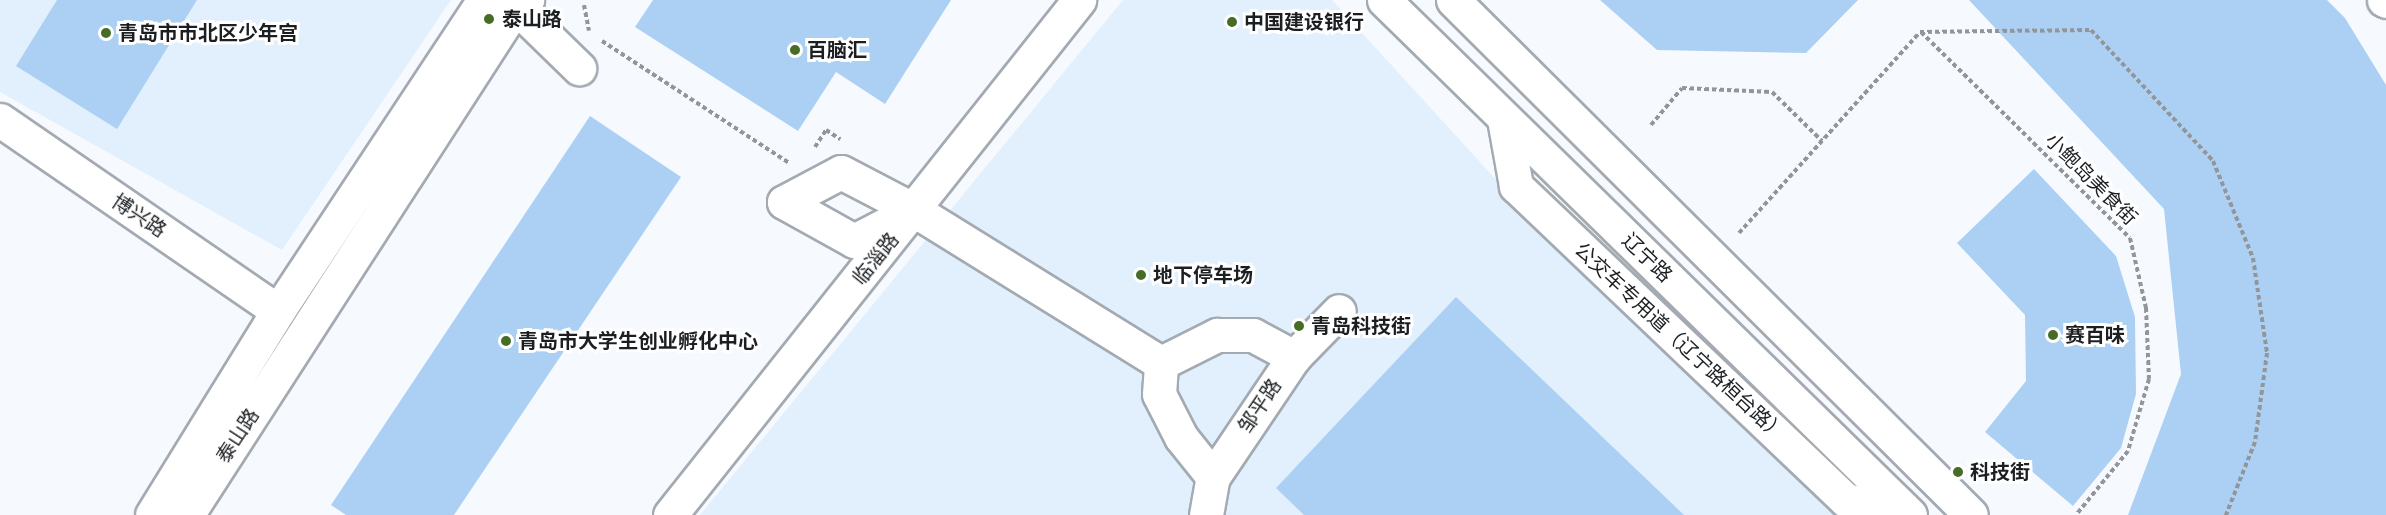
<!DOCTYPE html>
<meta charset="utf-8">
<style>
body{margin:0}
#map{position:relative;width:2386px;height:515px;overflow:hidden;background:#f6faff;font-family:"Fira Sans","Noto Sans SC",sans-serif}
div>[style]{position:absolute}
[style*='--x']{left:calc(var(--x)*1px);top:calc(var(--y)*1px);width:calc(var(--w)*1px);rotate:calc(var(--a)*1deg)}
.built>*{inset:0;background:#e2effd}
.building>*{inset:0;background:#abd0f3}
.path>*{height:4px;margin-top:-2px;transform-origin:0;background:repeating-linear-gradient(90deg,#92959a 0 4.5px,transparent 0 7.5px)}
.roads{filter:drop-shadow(2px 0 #a3aab1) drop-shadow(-2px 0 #a3aab1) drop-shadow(0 2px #a3aab1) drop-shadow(0 -2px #a3aab1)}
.minor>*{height:33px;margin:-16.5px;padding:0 16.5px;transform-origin:16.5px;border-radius:16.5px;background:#fff}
.major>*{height:33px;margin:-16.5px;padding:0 16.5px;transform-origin:16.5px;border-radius:16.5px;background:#fff}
.dots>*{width:16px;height:16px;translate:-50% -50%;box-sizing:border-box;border:3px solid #fff;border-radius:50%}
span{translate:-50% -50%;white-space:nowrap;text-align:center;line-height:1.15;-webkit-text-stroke:6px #fff;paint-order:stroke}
.poi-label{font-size:20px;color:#1c1f22;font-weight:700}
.left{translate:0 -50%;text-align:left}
.street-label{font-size:20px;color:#1c1f22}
</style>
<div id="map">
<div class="built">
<i style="clip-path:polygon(0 0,451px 0,282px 250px,0 92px)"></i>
<i style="clip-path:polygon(1123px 0,1332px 0,1500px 184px,1847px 515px,700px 515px)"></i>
</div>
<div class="building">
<i style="clip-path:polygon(57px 0,197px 0,117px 129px,16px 66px)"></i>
<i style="clip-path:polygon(653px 0,951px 0,885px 104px,836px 72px,798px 131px,635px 27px)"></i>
<i style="clip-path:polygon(1600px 0,1858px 0,1806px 53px,1657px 50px)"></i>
<i style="clip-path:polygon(1969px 0,2327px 0,2345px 18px,2386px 85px,2386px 515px,2128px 515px,2181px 374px,2164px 209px)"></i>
<i style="clip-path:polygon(590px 116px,681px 177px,454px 515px,346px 515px,331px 505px)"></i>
<i style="clip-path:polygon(2034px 169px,2116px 256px,2135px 317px,2136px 394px,2121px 448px,2073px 506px,1985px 432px,2026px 381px,2025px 315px,1957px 243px)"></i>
<i style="clip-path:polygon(1456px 297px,1684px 515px,1304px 515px,1276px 488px)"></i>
</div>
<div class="path">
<i style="--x:584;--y:5;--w:26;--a:79"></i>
<i style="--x:1920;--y:32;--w:171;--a:-0.7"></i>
<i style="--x:2091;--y:30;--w:179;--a:47"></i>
<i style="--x:2213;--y:161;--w:105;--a:67.6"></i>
<i style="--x:2253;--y:258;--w:96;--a:81.6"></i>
<i style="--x:2267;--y:353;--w:90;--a:97.7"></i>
<i style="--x:2255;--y:442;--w:79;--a:111.7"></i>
<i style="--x:1921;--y:32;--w:293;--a:44.6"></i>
<i style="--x:2130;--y:238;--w:72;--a:77.1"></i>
<i style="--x:2146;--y:308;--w:71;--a:87.6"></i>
<i style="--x:2149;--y:379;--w:75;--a:106.3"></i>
<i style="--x:2128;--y:451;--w:82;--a:129.1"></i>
<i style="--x:602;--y:41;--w:223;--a:33.1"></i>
<i style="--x:1651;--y:125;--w:48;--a:-50"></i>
<i style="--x:1682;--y:88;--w:90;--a:2.5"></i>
<i style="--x:1772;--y:92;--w:70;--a:44.4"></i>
<i style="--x:815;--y:147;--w:20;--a:-57"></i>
<i style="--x:826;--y:130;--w:17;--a:33"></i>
<i style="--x:1739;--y:233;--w:270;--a:-48"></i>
</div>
<div class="roads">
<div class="minor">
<i style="--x:509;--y:0;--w:98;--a:44.2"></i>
<i style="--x:2384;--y:0;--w:2;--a:27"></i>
<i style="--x:1504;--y:119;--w:68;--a:79.8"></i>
<i style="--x:1516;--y:186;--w:456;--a:43.6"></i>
<i style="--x:1846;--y:500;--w:65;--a:13.4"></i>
<i style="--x:0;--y:120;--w:337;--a:34.5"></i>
<i style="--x:784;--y:202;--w:64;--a:-27.8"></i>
<i style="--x:841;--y:172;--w:82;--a:27.5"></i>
<i style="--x:914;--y:210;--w:291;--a:31.8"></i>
<i style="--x:784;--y:202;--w:80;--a:29.1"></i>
<i style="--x:854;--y:241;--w:56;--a:-27.5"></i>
<i style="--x:1213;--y:477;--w:51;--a:-128.7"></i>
<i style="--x:1181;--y:437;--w:48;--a:-117.1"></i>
<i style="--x:1159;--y:394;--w:31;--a:-86"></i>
<i style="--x:1161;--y:363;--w:63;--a:-26.6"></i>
<i style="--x:1217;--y:335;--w:36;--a:0"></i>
<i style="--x:1253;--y:335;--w:47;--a:28.2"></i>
<i style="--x:152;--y:515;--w:240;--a:-58.3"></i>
<i style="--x:278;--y:311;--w:373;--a:-56.5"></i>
<i style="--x:187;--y:515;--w:608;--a:-57.15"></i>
<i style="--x:517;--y:4;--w:11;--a:-22"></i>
<i style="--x:670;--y:515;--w:658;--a:-51.54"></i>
<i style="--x:1206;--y:515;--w:39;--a:-80"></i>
<i style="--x:1213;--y:477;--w:145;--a:-56"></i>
<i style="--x:1294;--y:357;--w:64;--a:-45.6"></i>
</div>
<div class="major">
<i style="--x:1384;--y:0;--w:736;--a:44.39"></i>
<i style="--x:1453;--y:0;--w:730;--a:44.83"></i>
</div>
</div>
<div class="dots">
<i style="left:489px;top:19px;background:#466c26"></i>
<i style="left:1232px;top:22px;background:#466c26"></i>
<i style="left:106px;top:33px;background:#466c26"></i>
<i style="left:795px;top:50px;background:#466c26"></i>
<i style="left:1141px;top:275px;background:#466c26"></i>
<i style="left:1299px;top:326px;background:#466c26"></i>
<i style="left:2053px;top:335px;background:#466c26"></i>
<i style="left:506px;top:341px;background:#466c26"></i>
<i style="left:1958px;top:472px;background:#466c26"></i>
</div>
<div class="poi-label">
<span class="left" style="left:502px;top:19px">泰山路</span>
<span class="left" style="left:1244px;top:22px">中国建设银行</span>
<span class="left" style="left:118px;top:33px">青岛市市北区少年宫</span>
<span class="left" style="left:807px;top:50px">百脑汇</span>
<span class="left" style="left:1153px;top:275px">地下停车场</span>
<span class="left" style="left:1311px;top:326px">青岛科技街</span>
<span class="left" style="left:2065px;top:335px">赛百味</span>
<span class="left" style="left:518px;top:341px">青岛市大学生创业孵化中心</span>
<span class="left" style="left:1970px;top:472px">科技街</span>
</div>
<div class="street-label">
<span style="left:2091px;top:179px;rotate:45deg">小鲍岛美食街</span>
<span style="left:139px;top:216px;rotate:34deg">博兴路</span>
<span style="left:1647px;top:258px;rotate:44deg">辽宁路</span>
<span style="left:876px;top:259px;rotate:-51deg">临淄路</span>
<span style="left:1680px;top:342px;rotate:43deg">公交车专用道（辽宁路桓台路）</span>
<span style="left:1260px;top:406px;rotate:-56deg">邹平路</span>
<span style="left:238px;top:436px;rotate:-57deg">泰山路</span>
</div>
</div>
